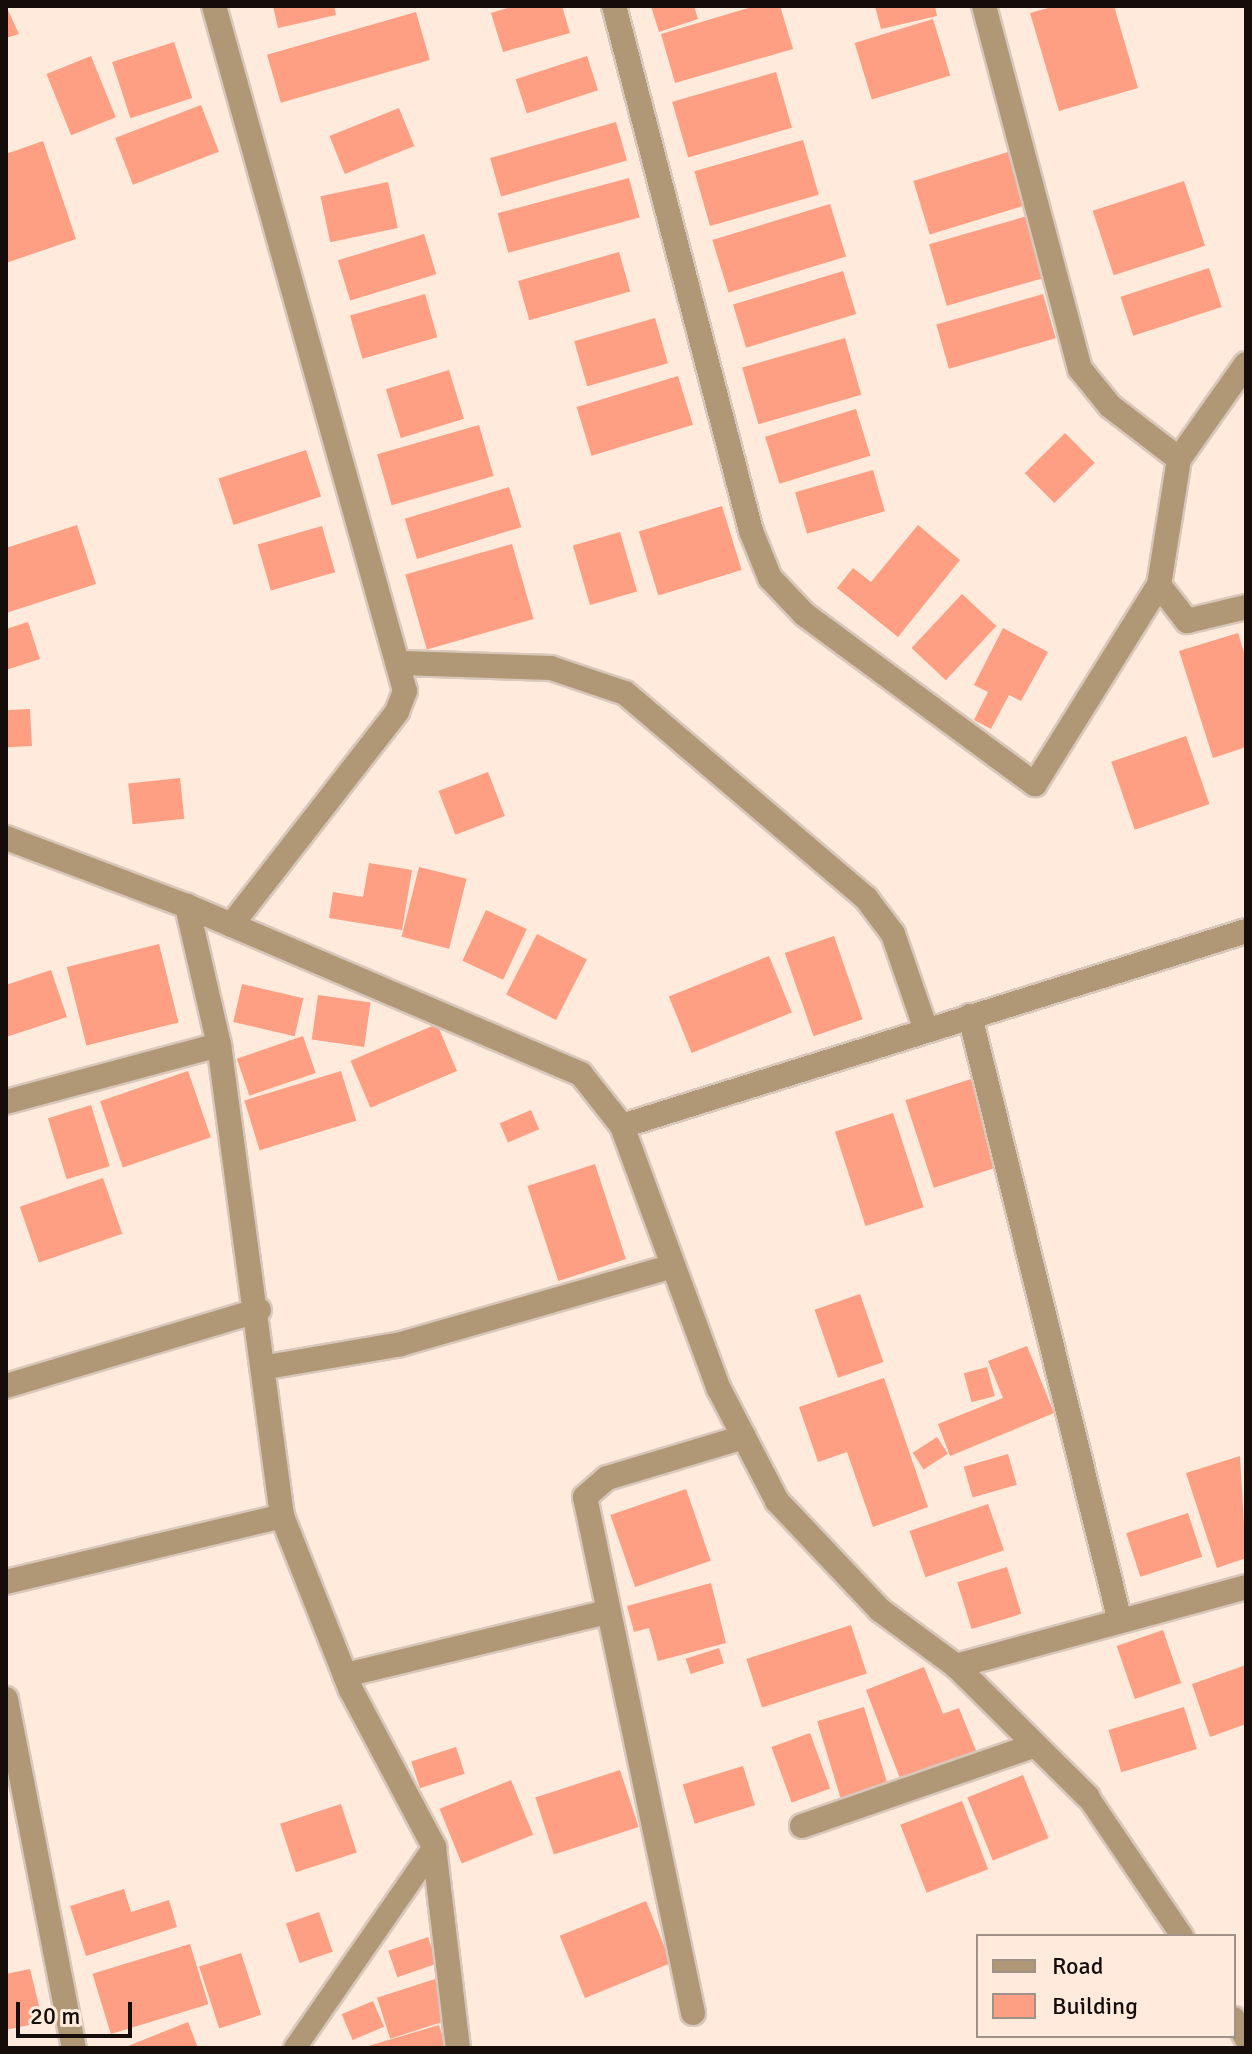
<!DOCTYPE html>
<style>
body{margin:0}
#map{position:relative;width:1252px;height:2054px;overflow:hidden;background:#ffeadc;font-family:Signika,sans-serif}
div>[style]{position:absolute}
[style*='--x']{left:calc(var(--x)*1px);top:calc(var(--y)*1px);width:calc(var(--w)*1px);rotate:calc(var(--a)*1deg)}
.building>*{inset:0;background:#fe9f84;transform-origin:0 0}
.roads{filter:drop-shadow(2px 0 #d9c7ba) drop-shadow(-2px 0 #d9c7ba) drop-shadow(0 2px #d9c7ba) drop-shadow(0 -2px #d9c7ba)}
.lane>*{height:22px;margin:-11px;padding:0 11px;transform-origin:11px;border-radius:11px;background:#b09877}
.street>*{height:24px;margin:-12px;padding:0 12px;transform-origin:12px;border-radius:12px;background:#b09877}
span{translate:-50% -50%;white-space:nowrap;text-align:center;line-height:1.15;-webkit-text-stroke:7px #ffeadc;paint-order:stroke}
.frame{position:absolute;inset:0;border:8px solid #140d09;pointer-events:none}
.legend{position:absolute;left:976px;top:1934px;width:260px;height:104px;box-sizing:border-box;background:#ffeadc;border:2px solid #a19288;margin:0;padding:10px 14px;list-style:none;font-size:24px;color:#140d09}
.legend li{display:flex;align-items:center;gap:16px;height:40px}
.legend b{width:40px;border:2px solid #a19288}
.scale{position:absolute;left:16px;top:2002px;width:116px;height:36px;box-sizing:border-box;border:4px solid #140d09;border-top:0;padding-left:10px;font-size:24px;line-height:28px;white-space:nowrap;color:#140d09;-webkit-text-stroke:6px #ffeadc;paint-order:stroke}
</style>
<div id="map">
<div class="building">
<i style="clip-path:polygon(6px 6px,19px 34px,6px 38px)"></i>
<i style="clip-path:polygon(273px 6px,334px 6px,336px 15px,278px 28px)"></i>
<i style="clip-path:polygon(514px 6px,562px 6px,570px 33px,503px 52px,491px 13px)"></i>
<i style="clip-path:polygon(651px 6px,694px 6px,698px 19px,659px 32px)"></i>
<i style="clip-path:polygon(755px 6px,780px 6px,793px 49px,675px 83px,661px 34px)"></i>
<i style="clip-path:polygon(875px 6px,935px 6px,937px 16px,881px 29px)"></i>
<i style="clip-path:polygon(1055px 6px,1114px 6px,1138px 88px,1059px 111px,1030px 13px)"></i>
<i style="left:416px;top:12px;width:50px;height:155px;rotate:74deg"></i>
<i style="left:933px;top:19px;width:59px;height:82px;rotate:73deg"></i>
<i style="left:174px;top:42px;width:59px;height:65px;rotate:72deg"></i>
<i style="left:91px;top:56px;width:66px;height:48px;rotate:68deg"></i>
<i style="left:587px;top:56px;width:36px;height:75px;rotate:72deg"></i>
<i style="left:776px;top:72px;width:58px;height:108px;rotate:74deg"></i>
<i style="left:201px;top:105px;width:50px;height:92px;rotate:69deg"></i>
<i style="left:399px;top:108px;width:41px;height:75px;rotate:68deg"></i>
<i style="left:616px;top:122px;width:40px;height:131px;rotate:74deg"></i>
<i style="left:803px;top:140px;width:57px;height:113px;rotate:74deg"></i>
<i style="clip-path:polygon(43px 141px,76px 239px,6px 263px,6px 154px)"></i>
<i style="left:1008px;top:152px;width:56px;height:99px;rotate:73deg"></i>
<i style="left:629px;top:178px;width:41px;height:136px;rotate:75deg"></i>
<i style="left:1184px;top:181px;width:68px;height:96px;rotate:72deg"></i>
<i style="left:388px;top:182px;width:47px;height:69px;rotate:78deg"></i>
<i style="left:830px;top:204px;width:55px;height:123px;rotate:73deg"></i>
<i style="left:1031px;top:215px;width:64px;height:106px;rotate:74deg"></i>
<i style="left:424px;top:234px;width:42px;height:90px;rotate:73deg"></i>
<i style="left:619px;top:252px;width:41px;height:105px;rotate:74deg"></i>
<i style="left:1209px;top:268px;width:41px;height:93px;rotate:72deg"></i>
<i style="left:843px;top:271px;width:45px;height:115px;rotate:73deg"></i>
<i style="left:425px;top:294px;width:45px;height:78px;rotate:74deg"></i>
<i style="left:1043px;top:294px;width:46px;height:111px;rotate:74deg"></i>
<i style="left:655px;top:318px;width:47px;height:84px;rotate:74deg"></i>
<i style="left:845px;top:338px;width:59px;height:107px;rotate:74deg"></i>
<i style="left:449px;top:370px;width:51px;height:66px;rotate:73deg"></i>
<i style="left:678px;top:376px;width:51px;height:106px;rotate:73deg"></i>
<i style="left:856px;top:409px;width:49px;height:95px;rotate:73deg"></i>
<i style="left:479px;top:425px;width:53px;height:106px;rotate:74deg"></i>
<i style="left:1065px;top:433px;width:42px;height:57px;rotate:45deg"></i>
<i style="left:306px;top:450px;width:49px;height:92px;rotate:72deg"></i>
<i style="left:873px;top:470px;width:43px;height:81px;rotate:74deg"></i>
<i style="left:509px;top:487px;width:42px;height:109px;rotate:73deg"></i>
<i style="left:722px;top:506px;width:67px;height:87px;rotate:73deg"></i>
<i style="clip-path:polygon(77px 525px,96px 584px,6px 613px,6px 548px)"></i>
<i style="clip-path:polygon(918px 525px,960px 560px,898px 637px,837px 588px,853px 568px,871px 582px)"></i>
<i style="left:322px;top:526px;width:48px;height:67px;rotate:74deg"></i>
<i style="left:620px;top:532px;width:62px;height:49px;rotate:74deg"></i>
<i style="left:512px;top:544px;width:78px;height:111px;rotate:74deg"></i>
<i style="left:962px;top:594px;width:47px;height:74px;rotate:43deg"></i>
<i style="clip-path:polygon(28px 622px,40px 659px,6px 670px,6px 629px)"></i>
<i style="clip-path:polygon(1003px 628px,1048px 652px,1021px 701px,1009px 695px,991px 729px,974px 720px,988px 692px,974px 685px)"></i>
<i style="clip-path:polygon(1238px 633px,1246px 659px,1246px 747px,1213px 758px,1179px 651px)"></i>
<i style="left:30px;top:709px;width:37px;height:24px;rotate:87deg"></i>
<i style="left:1186px;top:736px;width:72px;height:79px;rotate:71deg"></i>
<i style="left:488px;top:772px;width:47px;height:53px;rotate:69deg"></i>
<i style="left:180px;top:778px;width:41px;height:52px;rotate:84deg"></i>
<i style="clip-path:polygon(369px 863px,412px 870px,402px 930px,329px 918px,333px 892px,363px 897px)"></i>
<i style="left:419px;top:867px;width:49px;height:72px;rotate:14deg"></i>
<i style="left:486px;top:910px;width:45px;height:56px;rotate:25deg"></i>
<i style="left:537px;top:934px;width:56px;height:68px;rotate:27deg"></i>
<i style="left:834px;top:936px;width:88px;height:52px;rotate:71deg"></i>
<i style="left:159px;top:944px;width:81px;height:95px;rotate:76deg"></i>
<i style="left:769px;top:956px;width:61px;height:108px;rotate:68deg"></i>
<i style="clip-path:polygon(51px 970px,67px 1017px,6px 1037px,6px 985px)"></i>
<i style="left:242px;top:984px;width:63px;height:39px;rotate:13deg"></i>
<i style="left:318px;top:995px;width:53px;height:45px;rotate:8deg"></i>
<i style="left:437px;top:1024px;width:51px;height:94px;rotate:67deg"></i>
<i style="left:303px;top:1036px;width:39px;height:70px;rotate:71deg"></i>
<i style="left:188px;top:1071px;width:70px;height:93px;rotate:71deg"></i>
<i style="left:341px;top:1071px;width:52px;height:101px;rotate:73deg"></i>
<i style="left:971px;top:1079px;width:92px;height:69px;rotate:72deg"></i>
<i style="left:91px;top:1105px;width:64px;height:45px;rotate:73deg"></i>
<i style="left:531px;top:1110px;width:21px;height:34px;rotate:67deg"></i>
<i style="left:893px;top:1113px;width:99px;height:61px;rotate:72deg"></i>
<i style="left:595px;top:1164px;width:100px;height:71px;rotate:72deg"></i>
<i style="left:103px;top:1178px;width:59px;height:88px;rotate:71deg"></i>
<i style="left:860px;top:1294px;width:72px;height:48px;rotate:71deg"></i>
<i style="clip-path:polygon(1027px 1346px,1054px 1413px,950px 1456px,938px 1424px,1003px 1398px,988px 1361px)"></i>
<i style="left:987px;top:1367px;width:30px;height:24px;rotate:75deg"></i>
<i style="clip-path:polygon(884px 1378px,928px 1507px,873px 1527px,847px 1452px,818px 1462px,799px 1407px)"></i>
<i style="left:937px;top:1437px;width:20px;height:29px;rotate:57deg"></i>
<i style="left:1008px;top:1454px;width:32px;height:46px;rotate:74deg"></i>
<i style="clip-path:polygon(1240px 1456px,1246px 1558px,1217px 1568px,1186px 1473px)"></i>
<i style="left:686px;top:1489px;width:76px;height:80px;rotate:71deg"></i>
<i style="left:988px;top:1504px;width:49px;height:83px;rotate:71deg"></i>
<i style="left:1188px;top:1513px;width:46px;height:65px;rotate:72deg"></i>
<i style="left:1007px;top:1567px;width:49px;height:52px;rotate:73deg"></i>
<i style="clip-path:polygon(711px 1583px,726px 1643px,658px 1661px,649px 1628px,634px 1632px,627px 1606px)"></i>
<i style="left:851px;top:1625px;width:51px;height:110px;rotate:72deg"></i>
<i style="left:1163px;top:1630px;width:56px;height:49px;rotate:71deg"></i>
<i style="left:719px;top:1648px;width:16px;height:35px;rotate:72deg"></i>
<i style="clip-path:polygon(1246px 1665px,1246px 1724px,1210px 1737px,1192px 1684px)"></i>
<i style="clip-path:polygon(924px 1667px,943px 1714px,959px 1708px,977px 1753px,901px 1781px,866px 1690px)"></i>
<i style="left:864px;top:1707px;width:83px;height:49px;rotate:73deg"></i>
<i style="left:1184px;top:1707px;width:44px;height:79px;rotate:73deg"></i>
<i style="left:810px;top:1733px;width:59px;height:41px;rotate:70deg"></i>
<i style="left:456px;top:1747px;width:28px;height:47px;rotate:72deg"></i>
<i style="left:743px;top:1766px;width:41px;height:63px;rotate:73deg"></i>
<i style="left:620px;top:1770px;width:60px;height:89px;rotate:72deg"></i>
<i style="left:1023px;top:1775px;width:68px;height:60px;rotate:68deg"></i>
<i style="left:511px;top:1780px;width:59px;height:77px;rotate:68deg"></i>
<i style="left:962px;top:1801px;width:73px;height:66px;rotate:69deg"></i>
<i style="left:341px;top:1804px;width:51px;height:64px;rotate:72deg"></i>
<i style="clip-path:polygon(124px 1889px,131px 1912px,169px 1900px,177px 1927px,86px 1956px,70px 1906px)"></i>
<i style="left:646px;top:1901px;width:67px;height:93px;rotate:68deg"></i>
<i style="left:319px;top:1912px;width:42px;height:35px;rotate:71deg"></i>
<i style="left:428px;top:1937px;width:28px;height:42px;rotate:71deg"></i>
<i style="left:190px;top:1944px;width:63px;height:102px;rotate:73deg"></i>
<i style="left:241px;top:1953px;width:65px;height:44px;rotate:72deg"></i>
<i style="clip-path:polygon(30px 1969px,43px 2022px,6px 2030px,6px 1974px)"></i>
<i style="left:435px;top:1979px;width:43px;height:61px;rotate:72deg"></i>
<i style="left:373px;top:2001px;width:28px;height:34px;rotate:67deg"></i>
<i style="clip-path:polygon(188px 2022px,198px 2048px,123px 2048px)"></i>
<i style="clip-path:polygon(439px 2025px,446px 2048px,365px 2048px,365px 2047px)"></i>
</div>
<div class="roads">
<div class="lane">
<i style="--x:1088;--y:1797;--w:168;--a:55.9"></i>
<i style="--x:1234;--y:2018;--w:25;--a:61"></i>
<i style="--x:295;--y:2048;--w:244;--a:-55.3"></i>
</div>
<div class="street">
<i style="--x:214;--y:6;--w:711;--a:74.42"></i>
<i style="--x:405;--y:691;--w:22;--a:111"></i>
<i style="--x:397;--y:712;--w:270;--a:127.9"></i>
<i style="--x:614;--y:6;--w:543;--a:75.37"></i>
<i style="--x:751;--y:531;--w:51;--a:68"></i>
<i style="--x:770;--y:578;--w:50;--a:46.6"></i>
<i style="--x:804;--y:614;--w:287;--a:36.4"></i>
<i style="--x:1035;--y:784;--w:234;--a:-58.1"></i>
<i style="--x:984;--y:6;--w:375;--a:75.2"></i>
<i style="--x:1080;--y:369;--w:48;--a:51"></i>
<i style="--x:1110;--y:406;--w:87;--a:37.5"></i>
<i style="--x:1246;--y:364;--w:116;--a:125.2"></i>
<i style="--x:1179;--y:459;--w:128;--a:99"></i>
<i style="--x:1159;--y:585;--w:46;--a:52.1"></i>
<i style="--x:1187;--y:621;--w:61;--a:-13.3"></i>
<i style="--x:402;--y:663;--w:149;--a:1.9"></i>
<i style="--x:551;--y:668;--w:78;--a:18.7"></i>
<i style="--x:625;--y:693;--w:316;--a:40.4"></i>
<i style="--x:866;--y:898;--w:45;--a:53.1"></i>
<i style="--x:893;--y:934;--w:102;--a:71"></i>
<i style="--x:6;--y:838;--w:193;--a:20.6"></i>
<i style="--x:187;--y:906;--w:428;--a:23.1"></i>
<i style="--x:581;--y:1074;--w:66;--a:51.7"></i>
<i style="--x:622;--y:1126;--w:280;--a:69.8"></i>
<i style="--x:719;--y:1389;--w:126;--a:62.6"></i>
<i style="--x:777;--y:1501;--w:150;--a:46.6"></i>
<i style="--x:880;--y:1610;--w:94;--a:36.4"></i>
<i style="--x:956;--y:1666;--w:186;--a:44.8"></i>
<i style="--x:970;--y:1016;--w:623;--a:76.08"></i>
<i style="--x:6;--y:1102;--w:220;--a:-15"></i>
<i style="--x:622;--y:1126;--w:654;--a:-17.35"></i>
<i style="--x:267;--y:1367;--w:136;--a:-9.7"></i>
<i style="--x:401;--y:1344;--w:283;--a:-16"></i>
<i style="--x:6;--y:1386;--w:264;--a:-16.7"></i>
<i style="--x:282;--y:1516;--w:187;--a:68.4"></i>
<i style="--x:351;--y:1690;--w:178;--a:62.1"></i>
<i style="--x:434;--y:1847;--w:202;--a:83.2"></i>
<i style="--x:6;--y:1582;--w:284;--a:-13.4"></i>
<i style="--x:282;--y:1516;--w:475;--a:-97.6"></i>
<i style="--x:219;--y:1045;--w:143;--a:-103"></i>
<i style="--x:956;--y:1666;--w:301;--a:-15.2"></i>
<i style="--x:345;--y:1675;--w:270;--a:-13.5"></i>
<i style="--x:6;--y:1699;--w:356;--a:79"></i>
<i style="--x:802;--y:1826;--w:244;--a:-19.1"></i>
<i style="--x:693;--y:2013;--w:527;--a:-101.82"></i>
<i style="--x:585;--y:1497;--w:29;--a:-41"></i>
<i style="--x:607;--y:1478;--w:143;--a:-16.7"></i>
</div>
</div>
<div class="frame"></div>
<ul class="legend">
<li><b style="height:10px;background:#b09877"></b>Road</li>
<li><b style="height:22px;background:#fe9f84"></b>Building</li>
</ul>
<div class="scale">20 m</div>
</div>
